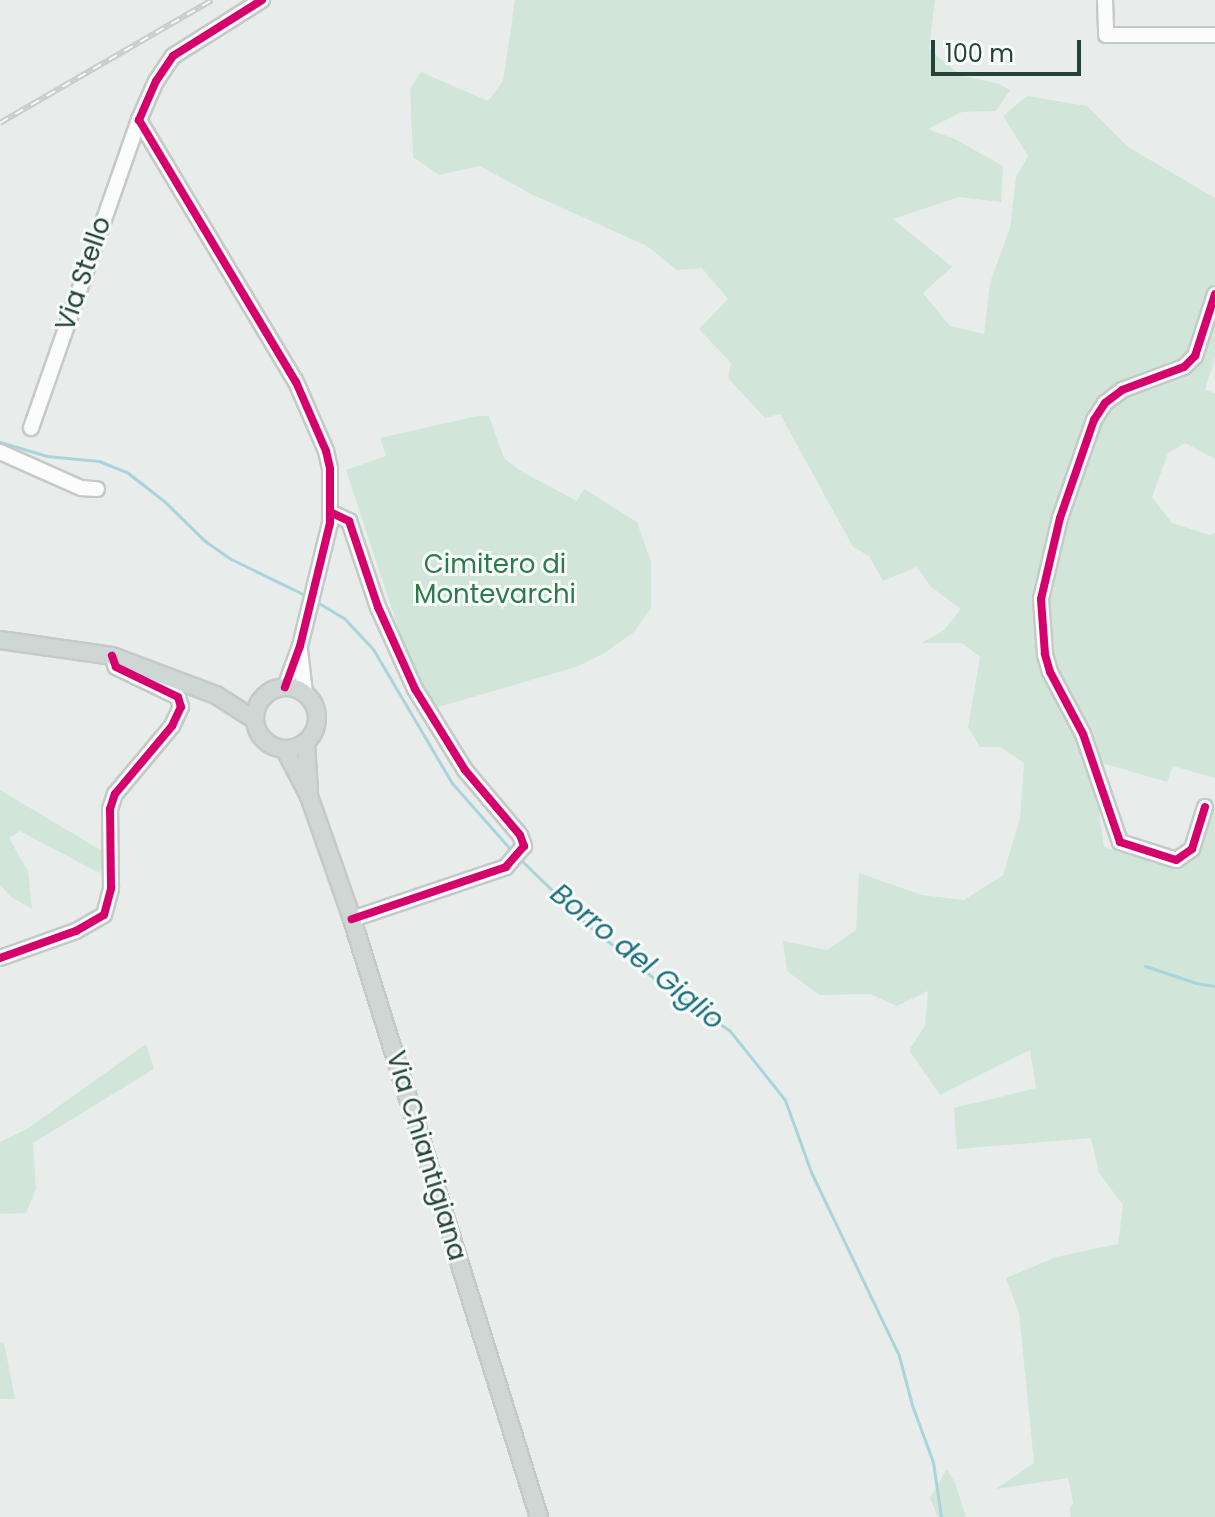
<!DOCTYPE html>
<style>
body{margin:0}
#map{position:relative;width:1215px;height:1517px;overflow:hidden;background:#e8edeb;font-family:Poppins,sans-serif}
div>[style]{position:absolute}
[style*='--x']{left:calc(var(--x)*1px);top:calc(var(--y)*1px);width:calc(var(--w)*1px);rotate:calc(var(--a)*1deg)}
.green>*{inset:0;background:#d1e6d8}
.stream>*{height:3px;margin:-1.5px;padding:0 1.5px;transform-origin:1.5px;border-radius:1.5px;background:#a9d4db}
.roads{filter:drop-shadow(2px 0 #c5cac8) drop-shadow(-2px 0 #c5cac8) drop-shadow(0 2px #c5cac8) drop-shadow(0 -2px #c5cac8)}
.minor>*{height:14px;margin:-7px;padding:0 7px;transform-origin:7px;border-radius:7px;background:#fcfcfc}
.major>*{height:16px;margin:-8px;padding:0 8px;transform-origin:8px;border-radius:8px;background:#cfd7d5}
.major>.ring{margin:-8px;padding:0;box-sizing:content-box;background:none;border:16px solid #cfd7d5;border-radius:50%}
.rail>*{height:6px;margin-top:-3px;transform-origin:0;background:repeating-linear-gradient(90deg,#f7fbf9 0 9px,#c9cdcc 0 18px);box-sizing:border-box;border-block:2px solid #c9cdcc}
.cycleway>*{height:8px;margin:-4px;padding:0 4px;transform-origin:4px;border-radius:4px;background:#d6006c}
span{translate:-50% -50%;white-space:nowrap;text-align:center;line-height:1.15;-webkit-text-stroke:6px #f7fbf9;paint-order:stroke}
.street-label{font-size:26px;color:#24423a}
.park-label{font-size:26px;color:#2d7a4b}
.water-label{font-size:28px;color:#1c6f80;font-style:italic}
.scale{position:absolute;left:931px;top:40px;width:150px;height:36px;box-sizing:border-box;border:4px solid #24423a;border-top:0;padding-left:10px;font-size:24px;line-height:28px;white-space:nowrap;color:#24423a;-webkit-text-stroke:6px #f7fbf9;paint-order:stroke}
</style>
<div id="map">
<div class="green">
<i style="clip-path:polygon(515px 0,935px 0,929px 49px,960px 75px,999px 84px,1010px 90px,996px 111px,962px 112px,928px 129px,955px 139px,1003px 166px,1001px 202px,959px 197px,893px 219px,952px 267px,923px 293px,950px 326px,984px 334px,990px 283px,1010px 228px,1016px 177px,1028px 156px,1003px 116px,1027px 96px,1087px 106px,1128px 147px,1215px 198px,1215px 358px,1205px 390px,1215px 393px,1215px 459px,1185px 443px,1168px 453px,1152px 497px,1172px 523px,1210px 535px,1215px 533px,1215px 778px,1173px 766px,1167px 782px,1102px 763px,1092px 731px,1078px 732px,1100px 785px,1098px 805px,1104px 847px,1177px 869px,1199px 855px,1215px 805px,1215px 1517px,1071px 1517px,1069px 1510px,1073px 1503px,1068px 1478px,996px 1489px,1034px 1463px,1019px 1313px,1006px 1278px,1056px 1257px,1118px 1244px,1123px 1205px,1099px 1173px,1091px 1138px,957px 1149px,954px 1108px,1036px 1088px,1030px 1050px,940px 1095px,909px 1050px,925px 1026px,928px 991px,897px 1006px,870px 994px,819px 995px,787px 971px,783px 941px,827px 950px,856px 930px,859px 873px,922px 895px,964px 900px,1003px 875px,1020px 819px,1024px 763px,1000px 747px,980px 747px,968px 727px,980px 657px,962px 643px,921px 643px,943px 631px,961px 609px,931px 587px,917px 567px,883px 581px,869px 556px,853px 547px,780px 414px,765px 418px,728px 378px,731px 363px,699px 329px,728px 299px,702px 268px,677px 270px,647px 246px,531px 194px,480px 166px,439px 175px,413px 157px,410px 89px,421px 72px,488px 101px,503px 81px)"></i>
<i style="clip-path:polygon(477px 416px,489px 416px,504px 458px,519px 470px,577px 501px,584px 489px,637px 522px,651px 562px,651px 608px,634px 632px,603px 654px,576px 667px,435px 708px,413px 673px,346px 470px,386px 456px,380px 438px)"></i>
<i style="clip-path:polygon(0 790px,109px 855px,99px 873px,20px 831px,9px 838px,28px 871px,32px 909px,11px 897px,0 885px)"></i>
<i style="clip-path:polygon(146px 1044px,154px 1069px,33px 1143px,36px 1189px,26px 1213px,0 1214px,0 1142px,27px 1129px)"></i>
<i style="clip-path:polygon(0 1342px,4px 1343px,15px 1399px,0 1399px)"></i>
<i style="clip-path:polygon(947px 1469px,955px 1483px,966px 1517px,938px 1517px,930px 1498px)"></i>
</div>
<div class="stream">
<i style="--x:0;--y:442;--w:49;--a:16.6"></i>
<i style="--x:47;--y:456;--w:52;--a:5.5"></i>
<i style="--x:99;--y:461;--w:31;--a:22"></i>
<i style="--x:128;--y:473;--w:46;--a:37.9"></i>
<i style="--x:164;--y:501;--w:57;--a:44.3"></i>
<i style="--x:205;--y:541;--w:32;--a:35"></i>
<i style="--x:231;--y:559;--w:85;--a:26"></i>
<i style="--x:317;--y:602;--w:31;--a:31"></i>
<i style="--x:344;--y:618;--w:42;--a:46.9"></i>
<i style="--x:373;--y:649;--w:156;--a:59.5"></i>
<i style="--x:452;--y:783;--w:91;--a:48.6"></i>
<i style="--x:520;--y:859;--w:96;--a:44.2"></i>
<i style="--x:589;--y:926;--w:85;--a:38.8"></i>
<i style="--x:655;--y:979;--w:91;--a:34.7"></i>
<i style="--x:730;--y:1031;--w:88;--a:51.4"></i>
<i style="--x:785;--y:1100;--w:77;--a:70.1"></i>
<i style="--x:811;--y:1172;--w:204;--a:64.4"></i>
<i style="--x:899;--y:1356;--w:51;--a:75.1"></i>
<i style="--x:912;--y:1405;--w:61;--a:69.8"></i>
<i style="--x:933;--y:1462;--w:56;--a:81.7"></i>
<i style="--x:1145;--y:966;--w:54;--a:18.4"></i>
<i style="--x:1196;--y:983;--w:19;--a:9"></i>
</div>
<div class="roads">
<div class="minor">
<i style="--x:262;--y:0;--w:105;--a:147.8"></i>
<i style="--x:173;--y:56;--w:30;--a:124"></i>
<i style="--x:156;--y:81;--w:43;--a:113.6"></i>
<i style="--x:139;--y:120;--w:305;--a:59.1"></i>
<i style="--x:296;--y:382;--w:75;--a:66.5"></i>
<i style="--x:326;--y:451;--w:18;--a:77"></i>
<i style="--x:330;--y:469;--w:54;--a:90"></i>
<i style="--x:330;--y:523;--w:127;--a:103.7"></i>
<i style="--x:300;--y:646;--w:44;--a:110.1"></i>
<i style="--x:1105;--y:0;--w:35;--a:88"></i>
<i style="--x:1106;--y:35;--w:109;--a:0"></i>
<i style="--x:31;--y:428;--w:326;--a:-70.7"></i>
<i style="--x:0;--y:452;--w:89;--a:24"></i>
<i style="--x:81;--y:488;--w:16;--a:4"></i>
<i style="--x:332;--y:513;--w:19;--a:25"></i>
<i style="--x:349;--y:521;--w:91;--a:71.4"></i>
<i style="--x:378;--y:607;--w:90;--a:65.7"></i>
<i style="--x:415;--y:689;--w:95;--a:58.3"></i>
<i style="--x:465;--y:770;--w:85;--a:49.8"></i>
<i style="--x:520;--y:835;--w:12;--a:70"></i>
<i style="--x:524;--y:846;--w:28;--a:131"></i>
<i style="--x:506;--y:867;--w:163;--a:161.3"></i>
<i style="--x:300;--y:650;--w:43;--a:83.4"></i>
<i style="--x:1205;--y:807;--w:44;--a:107.2"></i>
<i style="--x:1192;--y:849;--w:19;--a:145"></i>
<i style="--x:1176;--y:860;--w:59;--a:-162.2"></i>
<i style="--x:1120;--y:842;--w:114;--a:-108.9"></i>
<i style="--x:1083;--y:734;--w:70;--a:-118"></i>
<i style="--x:1050;--y:672;--w:19;--a:-106"></i>
<i style="--x:1045;--y:654;--w:55;--a:-94.2"></i>
<i style="--x:1041;--y:599;--w:83;--a:-76.8"></i>
<i style="--x:1060;--y:518;--w:104;--a:-70.9"></i>
<i style="--x:1094;--y:420;--w:20;--a:-57"></i>
<i style="--x:1105;--y:403;--w:21;--a:-37"></i>
<i style="--x:1122;--y:390;--w:66;--a:-20.4"></i>
<i style="--x:1184;--y:367;--w:16;--a:-45"></i>
<i style="--x:1195;--y:356;--w:65;--a:-72.1"></i>
<i style="--x:0;--y:958;--w:81;--a:-19.6"></i>
<i style="--x:76;--y:931;--w:32;--a:-30"></i>
<i style="--x:104;--y:915;--w:28;--a:-75"></i>
<i style="--x:111;--y:888;--w:79;--a:-90.7"></i>
<i style="--x:110;--y:809;--w:16;--a:-72"></i>
<i style="--x:115;--y:794;--w:89;--a:-50"></i>
<i style="--x:172;--y:726;--w:21;--a:-65"></i>
<i style="--x:181;--y:707;--w:10;--a:-107"></i>
<i style="--x:178;--y:697;--w:69;--a:-154.2"></i>
<i style="--x:116;--y:667;--w:12;--a:-110"></i>
</div>
<div class="major">
<i style="--x:0;--y:640;--w:113;--a:8.1"></i>
<i style="--x:112;--y:656;--w:111;--a:20.6"></i>
<i style="--x:216;--y:695;--w:46;--a:32.7"></i>
<i class="ring" style="left:255px;top:687px;width:46px;height:46px"></i>
<i style="--x:306;--y:743;--w:48;--a:86.4"></i>
<i style="--x:285;--y:750;--w:52;--a:62.4"></i>
<i style="--x:309;--y:796;--w:130;--a:70.7"></i>
<i style="--x:352;--y:919;--w:627;--a:72.64"></i>
</div>
</div>
<div class="rail">
<i style="--x:0;--y:123;--w:245;--a:-30.1"></i>
</div>
<div class="cycleway">
<i style="--x:262;--y:0;--w:105;--a:147.8"></i>
<i style="--x:173;--y:56;--w:30;--a:124"></i>
<i style="--x:156;--y:81;--w:43;--a:113.6"></i>
<i style="--x:139;--y:120;--w:305;--a:59.1"></i>
<i style="--x:296;--y:382;--w:75;--a:66.5"></i>
<i style="--x:326;--y:451;--w:18;--a:77"></i>
<i style="--x:330;--y:469;--w:54;--a:90"></i>
<i style="--x:330;--y:523;--w:127;--a:103.7"></i>
<i style="--x:300;--y:646;--w:44;--a:110.1"></i>
<i style="--x:332;--y:513;--w:19;--a:25"></i>
<i style="--x:349;--y:521;--w:91;--a:71.4"></i>
<i style="--x:378;--y:607;--w:90;--a:65.7"></i>
<i style="--x:415;--y:689;--w:95;--a:58.3"></i>
<i style="--x:465;--y:770;--w:85;--a:49.8"></i>
<i style="--x:520;--y:835;--w:12;--a:70"></i>
<i style="--x:524;--y:846;--w:28;--a:131"></i>
<i style="--x:506;--y:867;--w:163;--a:161.3"></i>
<i style="--x:1205;--y:807;--w:44;--a:107.2"></i>
<i style="--x:1192;--y:849;--w:19;--a:145"></i>
<i style="--x:1176;--y:860;--w:59;--a:-162.2"></i>
<i style="--x:1120;--y:842;--w:114;--a:-108.9"></i>
<i style="--x:1083;--y:734;--w:70;--a:-118"></i>
<i style="--x:1050;--y:672;--w:19;--a:-106"></i>
<i style="--x:1045;--y:654;--w:55;--a:-94.2"></i>
<i style="--x:1041;--y:599;--w:83;--a:-76.8"></i>
<i style="--x:1060;--y:518;--w:104;--a:-70.9"></i>
<i style="--x:1094;--y:420;--w:20;--a:-57"></i>
<i style="--x:1105;--y:403;--w:21;--a:-37"></i>
<i style="--x:1122;--y:390;--w:66;--a:-20.4"></i>
<i style="--x:1184;--y:367;--w:16;--a:-45"></i>
<i style="--x:1195;--y:356;--w:65;--a:-72.1"></i>
<i style="--x:0;--y:958;--w:81;--a:-19.6"></i>
<i style="--x:76;--y:931;--w:32;--a:-30"></i>
<i style="--x:104;--y:915;--w:28;--a:-75"></i>
<i style="--x:111;--y:888;--w:79;--a:-90.7"></i>
<i style="--x:110;--y:809;--w:16;--a:-72"></i>
<i style="--x:115;--y:794;--w:89;--a:-50"></i>
<i style="--x:172;--y:726;--w:21;--a:-65"></i>
<i style="--x:181;--y:707;--w:10;--a:-107"></i>
<i style="--x:178;--y:697;--w:69;--a:-154.2"></i>
<i style="--x:116;--y:667;--w:12;--a:-110"></i>
</div>
<div class="street-label">
<span style="left:84px;top:274px;rotate:-71deg">Via Stello</span>
<span style="left:426px;top:1156px;rotate:73deg">Via Chiantigiana</span>
</div>
<div class="park-label">
<span style="left:495px;top:580px">Cimitero di<br>Montevarchi</span>
</div>
<div class="water-label">
<span style="left:637px;top:957px;rotate:39deg">Borro del Giglio</span>
</div>
<div class="scale">100 m</div>
</div>
